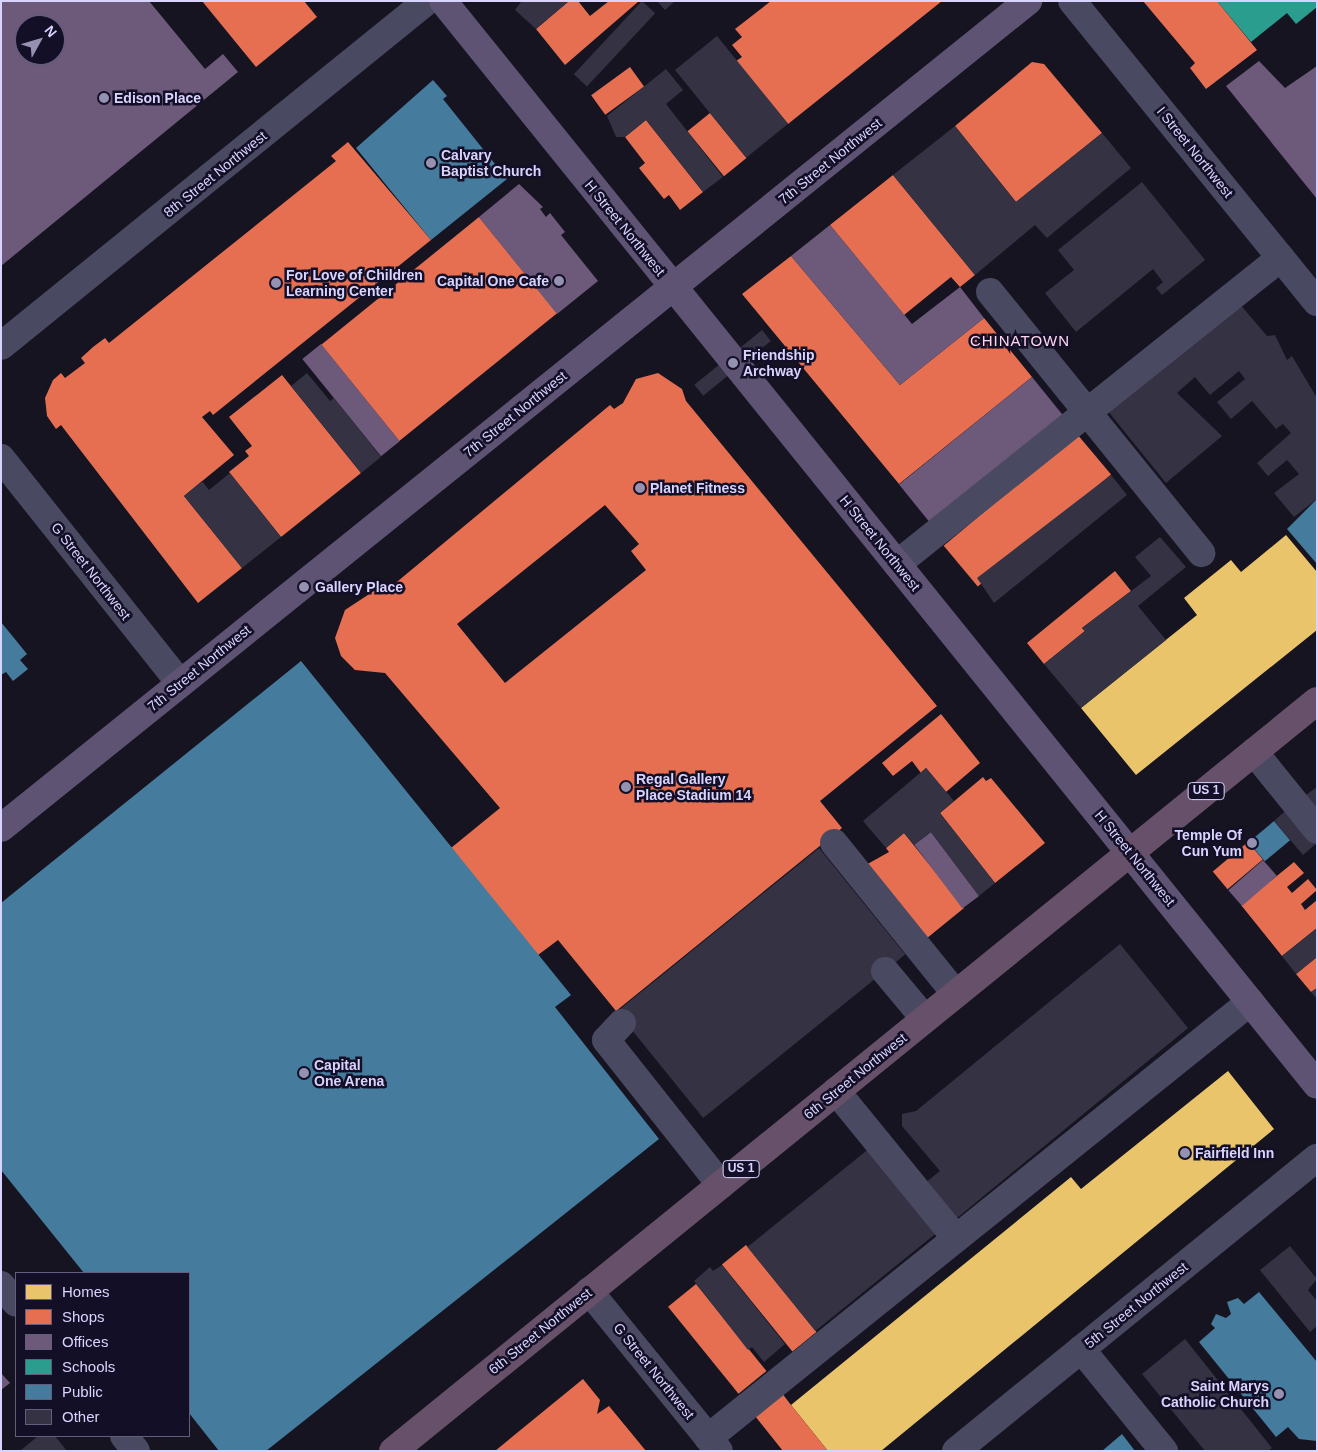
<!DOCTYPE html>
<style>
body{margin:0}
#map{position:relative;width:1318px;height:1452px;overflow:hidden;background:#161421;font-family:Helvetica,sans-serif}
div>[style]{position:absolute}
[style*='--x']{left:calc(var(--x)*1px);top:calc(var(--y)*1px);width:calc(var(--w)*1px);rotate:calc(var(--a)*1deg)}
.homes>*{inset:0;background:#e9c46a}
.shops>*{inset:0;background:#e76f51;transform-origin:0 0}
.offices>*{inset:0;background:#6d597a;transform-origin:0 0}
.schools>*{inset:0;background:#2a9d8f}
.public>*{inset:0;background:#457b9d;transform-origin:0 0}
.building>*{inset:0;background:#343243;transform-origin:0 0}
.minor>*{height:28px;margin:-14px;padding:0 14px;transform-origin:14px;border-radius:14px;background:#4a4962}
.major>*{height:28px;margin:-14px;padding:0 14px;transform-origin:14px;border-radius:14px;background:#5e5373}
.highway>*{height:28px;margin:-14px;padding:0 14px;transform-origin:14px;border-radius:14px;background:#67516a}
.dots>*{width:14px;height:14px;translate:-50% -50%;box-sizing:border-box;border:2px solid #130f26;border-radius:50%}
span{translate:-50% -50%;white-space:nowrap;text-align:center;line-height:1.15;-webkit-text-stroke:5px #130f26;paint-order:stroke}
.shield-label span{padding:1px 4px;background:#130f26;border:1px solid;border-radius:4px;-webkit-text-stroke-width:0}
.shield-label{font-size:12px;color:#d9d4ff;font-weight:700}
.poi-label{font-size:14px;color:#d9d4ff;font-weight:700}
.left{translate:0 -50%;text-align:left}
.right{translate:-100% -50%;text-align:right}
.street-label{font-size:14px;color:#d9d4ff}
.neighbourhood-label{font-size:15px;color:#ffd6f0;letter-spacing:1px}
.frame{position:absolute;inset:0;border:2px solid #d9d4ff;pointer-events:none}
.legend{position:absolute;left:15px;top:1272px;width:175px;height:165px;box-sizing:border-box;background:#130f26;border:1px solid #625e7d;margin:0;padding:6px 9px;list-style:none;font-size:15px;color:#d9d4ff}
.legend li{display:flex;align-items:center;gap:10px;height:25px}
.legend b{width:25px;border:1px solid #625e7d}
.north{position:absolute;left:15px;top:15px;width:50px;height:50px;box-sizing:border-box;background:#130f26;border:1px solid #625e7d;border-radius:50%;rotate:51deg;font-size:14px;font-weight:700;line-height:20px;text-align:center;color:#d9d4ff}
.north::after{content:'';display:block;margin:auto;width:18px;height:22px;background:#9591b1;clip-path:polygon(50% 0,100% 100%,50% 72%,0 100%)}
</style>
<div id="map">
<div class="homes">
<i style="clip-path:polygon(1286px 535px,1317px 572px,1317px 630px,1136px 775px,1081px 708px,1197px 615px,1184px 598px,1231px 560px,1241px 572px)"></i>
<i style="clip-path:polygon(1228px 1071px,1274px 1129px,881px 1451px,828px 1451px,791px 1405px,1071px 1177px,1081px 1189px)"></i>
</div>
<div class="shops">
<i style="clip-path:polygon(202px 1px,304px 1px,317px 17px,256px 67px)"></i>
<i style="clip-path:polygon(569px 1px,578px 1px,590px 16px,609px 1px,639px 1px,565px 65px,536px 29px)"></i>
<i style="clip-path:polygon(771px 1px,942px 1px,788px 124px,736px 61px,742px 57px,732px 45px,742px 37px,735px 29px)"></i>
<i style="clip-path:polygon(1143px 1px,1217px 1px,1257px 50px,1206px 89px,1190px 68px,1195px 63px)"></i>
<i style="clip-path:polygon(1032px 62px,1044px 64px,1102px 133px,1016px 202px,955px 126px)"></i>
<i style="left:630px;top:67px;width:24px;height:48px;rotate:54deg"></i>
<i style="left:710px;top:113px;width:58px;height:29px;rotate:51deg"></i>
<i style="clip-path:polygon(646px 120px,703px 192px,680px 210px,669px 195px,664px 199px,639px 168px,645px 163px,625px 137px)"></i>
<i style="clip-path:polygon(348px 142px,431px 240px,213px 415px,210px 411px,202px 417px,234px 455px,184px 496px,242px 568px,198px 603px,61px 425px,56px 429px,47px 416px,45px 398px,53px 380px,61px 373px,65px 378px,85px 363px,81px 358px,93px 347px,105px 338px,109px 343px,336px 161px,331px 156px)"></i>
<i style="clip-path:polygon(893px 175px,975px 275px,960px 287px,951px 277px,904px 315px,830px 225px)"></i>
<i style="left:479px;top:217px;width:124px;height:203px;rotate:51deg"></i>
<i style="clip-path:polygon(791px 256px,900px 385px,984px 318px,1032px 377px,899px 484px,742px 294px)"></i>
<i style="clip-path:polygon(evenodd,658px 373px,682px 389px,686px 401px,937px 706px,820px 801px,842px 828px,616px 1011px,558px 940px,538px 955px,451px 848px,500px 808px,385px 673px,355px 670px,341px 656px,335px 638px,345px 610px,383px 585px,387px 589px,392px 586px,610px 405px,614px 409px,623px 403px,636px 379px,658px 373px,605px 505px,639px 544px,631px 551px,646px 570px,505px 683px,457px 624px,605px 505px)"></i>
<i style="clip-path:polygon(282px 375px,361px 473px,281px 537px,229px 472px,249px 456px,245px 451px,252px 446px,229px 417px)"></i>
<i style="left:1077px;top:434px;width:53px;height:174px;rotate:50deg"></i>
<i style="clip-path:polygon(1115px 571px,1131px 591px,1082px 628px,1085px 631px,1044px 664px,1027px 643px)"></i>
<i style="clip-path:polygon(941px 714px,980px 763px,946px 792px,926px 768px,921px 773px,912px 761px,893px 776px,882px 763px)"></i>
<i style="clip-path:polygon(983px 777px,986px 781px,991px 778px,1045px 843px,995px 883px,940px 813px)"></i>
<i style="clip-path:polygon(904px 833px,964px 908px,921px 943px,864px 866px,889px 852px,886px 848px)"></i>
<i style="left:1248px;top:842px;width:23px;height:46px;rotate:50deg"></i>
<i style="clip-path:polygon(1294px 862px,1304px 873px,1287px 887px,1292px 893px,1308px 879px,1317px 890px,1301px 904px,1305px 910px,1317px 900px,1317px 928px,1282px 956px,1241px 905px)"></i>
<i style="clip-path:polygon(1317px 957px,1317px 988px,1311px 992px,1296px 974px)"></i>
<i style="left:746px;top:1245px;width:112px;height:31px;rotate:51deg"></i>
<i style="left:696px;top:1284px;width:112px;height:36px;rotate:51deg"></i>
<i style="clip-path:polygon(583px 1379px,600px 1400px,597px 1414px,609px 1406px,646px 1451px,495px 1451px)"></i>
<i style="clip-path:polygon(778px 1388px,791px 1405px,828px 1451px,783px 1451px,751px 1411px)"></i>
</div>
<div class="offices">
<i style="clip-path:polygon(evenodd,1px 1px,149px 1px,205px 69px,223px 54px,238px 72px,1px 266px,1px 1px,25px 25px,55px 25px,55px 55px,25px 55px,25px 25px)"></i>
<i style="clip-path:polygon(1259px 61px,1285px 88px,1317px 66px,1317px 199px,1226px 86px)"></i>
<i style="clip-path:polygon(519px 184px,543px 207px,540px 209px,546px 217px,550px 213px,565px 232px,561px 235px,598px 281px,557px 314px,479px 217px)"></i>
<i style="clip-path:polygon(830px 225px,912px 324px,960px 287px,984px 318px,900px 385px,791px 256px)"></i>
<i style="left:321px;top:344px;width:125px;height:24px;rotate:51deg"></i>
<i style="left:1032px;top:377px;width:54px;height:171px;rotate:51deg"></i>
<i style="left:931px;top:832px;width:80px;height:21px;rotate:53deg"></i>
<i style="left:1263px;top:860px;width:21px;height:46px;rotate:49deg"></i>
<i style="clip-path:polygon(1px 1373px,10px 1383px,1px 1390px)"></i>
</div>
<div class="schools">
<i style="clip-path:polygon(1217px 1px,1317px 1px,1317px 7px,1296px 24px,1287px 13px,1251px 42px)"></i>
</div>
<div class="public">
<i style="clip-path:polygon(433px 80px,447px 96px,443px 99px,507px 179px,431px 240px,356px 148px)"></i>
<i style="clip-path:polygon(1317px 499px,1317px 564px,1287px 529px)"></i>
<i style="clip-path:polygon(1px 622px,27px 654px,20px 660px,28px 669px,13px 681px,6px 672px,1px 675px)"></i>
<i style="clip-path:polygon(301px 661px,571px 995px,555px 1007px,659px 1139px,266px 1451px,219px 1451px,189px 1413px,189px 1273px,84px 1273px,1px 1170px,1px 903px)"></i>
<i style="left:1274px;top:821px;width:25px;height:33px;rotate:50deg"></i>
<i style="clip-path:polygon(1259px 1292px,1317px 1362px,1317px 1441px,1299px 1439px,1288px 1427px,1276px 1437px,1199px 1342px,1215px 1328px,1211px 1324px,1216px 1314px,1226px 1318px,1231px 1314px,1227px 1302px,1238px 1298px,1244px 1304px)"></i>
<i style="clip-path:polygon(1122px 1434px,1135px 1451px,1102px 1451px)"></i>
</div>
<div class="building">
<i style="clip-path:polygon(569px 1px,536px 29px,515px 10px,521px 2px)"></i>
<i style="left:642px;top:1px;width:18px;height:100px;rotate:43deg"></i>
<i style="clip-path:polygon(657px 1px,675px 1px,665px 10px)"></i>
<i style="left:717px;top:36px;width:113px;height:54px;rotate:51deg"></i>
<i style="clip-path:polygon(666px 69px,683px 90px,666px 104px,723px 177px,703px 192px,646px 120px,625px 137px,616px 137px,607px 116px)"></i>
<i style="clip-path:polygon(955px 126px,1016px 202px,1102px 133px,1131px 168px,1047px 238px,1035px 225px,975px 275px,893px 175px)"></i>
<i style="clip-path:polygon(1142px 182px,1205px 260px,1162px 295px,1156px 288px,1163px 282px,1153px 269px,1076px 332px,1045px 293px,1074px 270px,1058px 250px)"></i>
<i style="clip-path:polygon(1238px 302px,1267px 336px,1275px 335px,1287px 360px,1292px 356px,1317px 398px,1317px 499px,1294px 517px,1274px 493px,1299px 474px,1287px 460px,1268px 476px,1257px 463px,1291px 433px,1283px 424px,1276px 429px,1252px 401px,1231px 419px,1217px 402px,1245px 379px,1239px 371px,1210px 395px,1195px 377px,1177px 393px,1222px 436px,1166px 483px,1107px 410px)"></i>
<i style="left:762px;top:330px;width:14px;height:87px;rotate:51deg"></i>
<i style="clip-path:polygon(307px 373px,330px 401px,334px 398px,381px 457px,361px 473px,291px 386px)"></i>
<i style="clip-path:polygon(230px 473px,281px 537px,242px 568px,184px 496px,202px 481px,209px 490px)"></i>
<i style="clip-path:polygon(1111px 475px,1127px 495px,994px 603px,977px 578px)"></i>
<i style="clip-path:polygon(1160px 537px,1186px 567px,1138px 606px,1166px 640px,1081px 708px,1044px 664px,1085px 631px,1082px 628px,1151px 576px,1135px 557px)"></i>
<i style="clip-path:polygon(926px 768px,954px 801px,940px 813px,995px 883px,979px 896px,931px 832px,914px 845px,904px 833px,886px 848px,863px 821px)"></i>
<i style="clip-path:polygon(1317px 787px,1317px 815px,1303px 797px)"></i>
<i style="clip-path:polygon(1292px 805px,1317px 843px,1303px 855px,1274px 821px)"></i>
<i style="left:819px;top:848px;width:137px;height:260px;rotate:51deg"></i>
<i style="clip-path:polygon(1317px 928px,1317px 957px,1296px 974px,1282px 956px)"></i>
<i style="clip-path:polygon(1120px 944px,1188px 1028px,951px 1223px,921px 1186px,940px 1171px,902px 1126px,902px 1114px,916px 1111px)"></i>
<i style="clip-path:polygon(1317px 988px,1317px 999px,1311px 992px)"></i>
<i style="left:871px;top:1147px;width:108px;height:159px;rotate:51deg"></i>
<i style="clip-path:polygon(1290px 1246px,1317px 1279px,1308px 1290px,1317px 1301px,1317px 1326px,1310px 1332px,1260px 1270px)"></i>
<i style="clip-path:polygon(722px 1265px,785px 1344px,764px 1362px,752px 1347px,748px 1350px,694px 1281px,710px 1267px,713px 1271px)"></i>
<i style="clip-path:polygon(1185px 1339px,1272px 1448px,1268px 1451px,1205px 1451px,1142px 1374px)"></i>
<i style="clip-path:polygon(38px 1436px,55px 1436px,67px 1451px,20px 1451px)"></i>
</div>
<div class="minor">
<i style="--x:1072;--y:1;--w:388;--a:50.9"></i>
<i style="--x:990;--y:292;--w:336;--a:51"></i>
<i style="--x:1;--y:346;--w:548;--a:-39"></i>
<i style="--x:1;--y:458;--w:288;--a:51.5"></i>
<i style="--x:897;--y:564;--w:491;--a:-38.6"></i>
<i style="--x:1254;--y:752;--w:100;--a:51.1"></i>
<i style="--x:834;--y:843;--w:194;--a:51.1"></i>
<i style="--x:885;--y:971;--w:62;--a:50.2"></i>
<i style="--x:622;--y:1023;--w:23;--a:133"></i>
<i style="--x:606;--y:1040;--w:185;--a:51.6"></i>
<i style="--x:836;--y:1091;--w:190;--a:50.8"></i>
<i style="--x:1;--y:1285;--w:23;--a:50"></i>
<i style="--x:589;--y:1291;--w:206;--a:50.9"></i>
<i style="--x:1081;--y:1349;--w:132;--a:50.9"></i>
<i style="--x:124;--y:1436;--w:19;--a:51"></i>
<i style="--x:708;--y:1438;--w:696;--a:-38.81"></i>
<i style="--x:956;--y:1451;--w:465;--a:-39.1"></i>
</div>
<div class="major">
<i style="--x:443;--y:1;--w:1392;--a:51.12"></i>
<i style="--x:1;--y:828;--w:1319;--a:-38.84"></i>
</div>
<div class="highway">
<i style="--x:393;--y:1451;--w:1190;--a:-39.07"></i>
</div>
<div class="dots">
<i style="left:104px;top:98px;background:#9591b1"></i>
<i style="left:431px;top:163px;background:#9591b1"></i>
<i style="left:559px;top:281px;background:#9591b1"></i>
<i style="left:276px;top:283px;background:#9591b1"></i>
<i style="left:733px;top:363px;background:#9591b1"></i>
<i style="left:640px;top:488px;background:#9591b1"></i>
<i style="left:304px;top:587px;background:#9591b1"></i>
<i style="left:626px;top:787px;background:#9591b1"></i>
<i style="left:1252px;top:843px;background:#9591b1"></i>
<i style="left:304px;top:1073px;background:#9591b1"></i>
<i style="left:1185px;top:1153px;background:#9591b1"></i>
<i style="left:1279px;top:1394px;background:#9591b1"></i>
</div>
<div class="shield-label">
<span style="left:1206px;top:791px">US 1</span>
<span style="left:741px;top:1169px">US 1</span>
</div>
<div class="poi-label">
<span class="left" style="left:114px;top:98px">Edison Place</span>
<span class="left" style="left:441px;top:163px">Calvary<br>Baptist Church</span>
<span class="left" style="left:286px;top:283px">For Love of Children<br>Learning Center</span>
<span class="right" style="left:549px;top:281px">Capital One Cafe</span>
<span class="left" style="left:743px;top:363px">Friendship<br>Archway</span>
<span class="left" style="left:650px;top:488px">Planet Fitness</span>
<span class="left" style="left:315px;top:587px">Gallery Place</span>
<span class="left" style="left:636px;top:787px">Regal Gallery<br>Place Stadium 14</span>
<span class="right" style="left:1242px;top:843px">Temple Of<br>Cun Yum</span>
<span class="left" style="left:314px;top:1073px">Capital<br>One Arena</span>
<span class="left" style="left:1195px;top:1153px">Fairfield Inn</span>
<span class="right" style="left:1269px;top:1394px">Saint Marys<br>Catholic Church</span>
</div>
<div class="street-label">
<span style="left:1195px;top:152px;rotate:51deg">I Street Northwest</span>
<span style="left:830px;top:161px;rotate:-39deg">7th Street Northwest</span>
<span style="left:215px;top:174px;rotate:-39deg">8th Street Northwest</span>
<span style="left:625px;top:228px;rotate:51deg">H Street Northwest</span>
<span style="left:515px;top:414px;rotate:-39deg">7th Street Northwest</span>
<span style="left:880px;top:543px;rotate:51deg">H Street Northwest</span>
<span style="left:91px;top:571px;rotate:52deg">G Street Northwest</span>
<span style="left:199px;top:668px;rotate:-39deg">7th Street Northwest</span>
<span style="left:1135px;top:858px;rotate:51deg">H Street Northwest</span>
<span style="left:855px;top:1076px;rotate:-39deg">6th Street Northwest</span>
<span style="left:1136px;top:1305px;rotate:-39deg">5th Street Northwest</span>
<span style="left:540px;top:1331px;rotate:-39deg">6th Street Northwest</span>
<span style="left:654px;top:1371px;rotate:51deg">G Street Northwest</span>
</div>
<div class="neighbourhood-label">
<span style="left:1020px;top:341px">CHINATOWN</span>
</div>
<div class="frame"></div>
<ul class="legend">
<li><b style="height:14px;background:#e9c46a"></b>Homes</li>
<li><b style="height:14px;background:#e76f51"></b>Shops</li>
<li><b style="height:14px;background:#6d597a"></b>Offices</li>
<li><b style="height:14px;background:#2a9d8f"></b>Schools</li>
<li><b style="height:14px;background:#457b9d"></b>Public</li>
<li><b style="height:14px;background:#343243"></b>Other</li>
</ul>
<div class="north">N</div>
</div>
